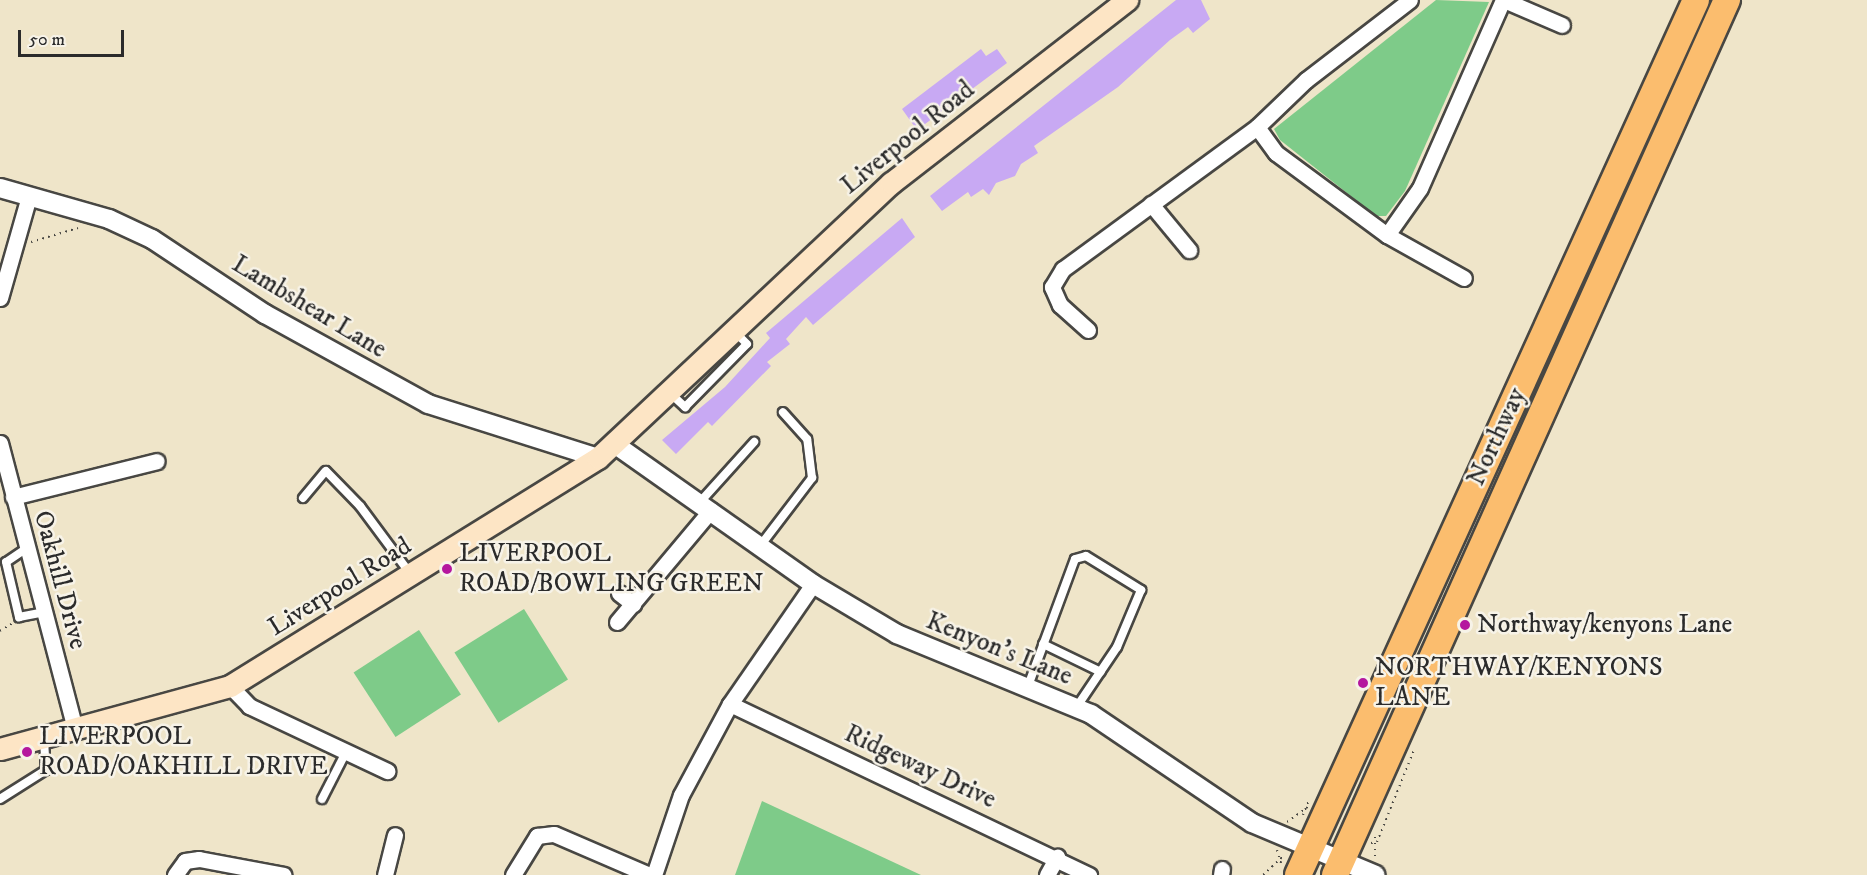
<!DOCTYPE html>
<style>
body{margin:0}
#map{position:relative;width:1867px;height:875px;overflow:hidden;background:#efe5c9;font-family:"IM FELL DW Pica",serif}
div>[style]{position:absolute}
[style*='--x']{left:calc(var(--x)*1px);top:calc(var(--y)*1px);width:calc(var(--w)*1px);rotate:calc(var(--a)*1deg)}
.green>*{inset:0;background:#7ecb89;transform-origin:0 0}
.building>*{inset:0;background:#c8a9f3}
.path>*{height:2px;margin-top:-1px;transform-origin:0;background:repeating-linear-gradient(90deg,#484743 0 1.5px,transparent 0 6px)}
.roads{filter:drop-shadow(2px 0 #484743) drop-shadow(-2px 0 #484743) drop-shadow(0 2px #484743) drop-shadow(0 -2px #484743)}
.service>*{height:8px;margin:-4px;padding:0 4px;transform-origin:4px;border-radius:4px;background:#fff}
.minor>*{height:15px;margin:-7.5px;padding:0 7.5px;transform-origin:7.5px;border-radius:7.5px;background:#fff}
.tertiary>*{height:18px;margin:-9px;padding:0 9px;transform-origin:9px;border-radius:9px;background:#fff}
.secondary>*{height:21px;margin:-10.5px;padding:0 10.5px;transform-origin:10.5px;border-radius:10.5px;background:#fde5c5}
.trunk>*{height:26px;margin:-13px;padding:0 13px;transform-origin:13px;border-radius:13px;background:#fbbd6e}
.dots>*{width:16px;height:16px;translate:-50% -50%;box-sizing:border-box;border:3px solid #f7f3e8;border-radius:50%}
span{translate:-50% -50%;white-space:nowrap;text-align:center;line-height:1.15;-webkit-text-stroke:5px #f7f3e8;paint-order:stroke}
.street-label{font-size:26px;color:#2b2b2b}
.poi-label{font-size:26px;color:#2b2b2b}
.left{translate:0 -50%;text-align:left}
.scale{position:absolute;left:18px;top:30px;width:106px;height:27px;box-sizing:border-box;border:3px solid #2b2b2b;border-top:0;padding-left:8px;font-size:18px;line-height:21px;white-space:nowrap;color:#2b2b2b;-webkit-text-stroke:4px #f7f3e8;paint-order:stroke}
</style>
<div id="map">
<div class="green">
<i style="clip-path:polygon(1436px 0,1489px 2px,1405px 191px,1386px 216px,1376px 216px,1280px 140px,1274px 129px)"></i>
<i style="left:524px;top:609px;width:83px;height:82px;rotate:58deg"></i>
<i style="left:419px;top:630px;width:77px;height:78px;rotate:57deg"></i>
<i style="clip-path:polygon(762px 801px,921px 875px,735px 875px)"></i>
</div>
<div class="building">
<i style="clip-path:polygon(1176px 0,1201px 0,1210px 19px,1193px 33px,1188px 27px,1170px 40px,1118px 87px,1034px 146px,1038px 153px,1021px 164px,1015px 176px,996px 183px,989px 195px,983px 189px,971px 197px,968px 192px,942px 211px,930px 196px)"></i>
<i style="clip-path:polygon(981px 49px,986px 56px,997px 49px,1007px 63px,917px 130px,902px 109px)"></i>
<i style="clip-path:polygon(902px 218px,915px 237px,813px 325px,806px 317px,786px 339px,790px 344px,767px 362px,771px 366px,712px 426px,708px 422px,676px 454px,662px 440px,725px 387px,770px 338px,766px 333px)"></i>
</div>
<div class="path">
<i style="--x:31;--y:242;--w:49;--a:-16.6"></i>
<i style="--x:0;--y:631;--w:15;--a:-32"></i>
<i style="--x:1303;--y:815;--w:16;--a:-68"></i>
<i style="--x:1287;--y:822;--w:26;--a:-36"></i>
<i style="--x:1371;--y:843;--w:6;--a:-9"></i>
<i style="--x:1377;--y:842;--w:99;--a:-68.1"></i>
<i style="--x:1277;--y:850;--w:14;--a:73"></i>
<i style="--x:1375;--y:856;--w:21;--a:-90"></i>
<i style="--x:1263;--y:875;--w:26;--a:-43"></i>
</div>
<div class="roads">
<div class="service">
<i style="--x:670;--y:393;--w:21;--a:43"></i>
<i style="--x:685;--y:407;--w:88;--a:-45.5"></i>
<i style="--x:747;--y:344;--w:18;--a:-135"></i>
<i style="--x:303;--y:498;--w:35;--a:-50"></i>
<i style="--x:326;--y:471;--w:49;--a:45.8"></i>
<i style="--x:360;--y:506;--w:82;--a:53.4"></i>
<i style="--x:700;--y:502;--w:81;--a:-48"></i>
<i style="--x:760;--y:546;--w:86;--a:-52.6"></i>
<i style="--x:812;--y:478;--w:39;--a:-97"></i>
<i style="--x:807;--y:439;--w:36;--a:-132"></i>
<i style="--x:27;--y:548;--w:25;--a:146"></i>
<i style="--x:6;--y:562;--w:57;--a:76.7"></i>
<i style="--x:19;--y:617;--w:25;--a:-11"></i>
<i style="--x:1043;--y:644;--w:64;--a:25.8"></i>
<i style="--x:1028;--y:686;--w:135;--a:-69.7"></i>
<i style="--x:1075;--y:559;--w:11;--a:-15"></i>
<i style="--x:1086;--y:556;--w:65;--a:31.7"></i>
<i style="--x:1141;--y:590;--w:62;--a:112.8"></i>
<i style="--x:1117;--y:647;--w:73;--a:123.9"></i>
<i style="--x:0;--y:799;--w:54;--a:-32.2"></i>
<i style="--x:46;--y:770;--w:31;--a:-94"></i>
<i style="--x:322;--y:799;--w:53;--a:-62.9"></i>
</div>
<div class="minor">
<i style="--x:1504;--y:0;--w:63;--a:23.3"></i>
<i style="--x:1257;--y:127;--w:32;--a:54"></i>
<i style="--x:1276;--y:153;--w:138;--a:36.5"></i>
<i style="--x:1387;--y:235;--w:88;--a:29.2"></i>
<i style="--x:1151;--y:204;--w:60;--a:50.4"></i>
<i style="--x:1387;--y:235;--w:57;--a:-54.9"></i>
<i style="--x:1420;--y:188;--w:206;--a:-66.2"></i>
<i style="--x:0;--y:298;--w:106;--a:-74.1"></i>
<i style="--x:1088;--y:330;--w:38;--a:-138"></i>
<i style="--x:1060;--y:305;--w:20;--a:-114"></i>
<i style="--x:1052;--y:287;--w:21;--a:-59"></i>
<i style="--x:1063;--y:269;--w:240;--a:-36.2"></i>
<i style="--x:1257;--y:127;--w:68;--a:-43.8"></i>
<i style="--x:1306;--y:80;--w:131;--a:-37.6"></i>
<i style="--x:0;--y:443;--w:296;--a:75.3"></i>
<i style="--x:13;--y:497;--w:148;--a:-14"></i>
<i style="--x:619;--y:593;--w:18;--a:38"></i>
<i style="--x:617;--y:622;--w:146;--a:-50"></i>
<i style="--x:230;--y:686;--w:28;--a:46"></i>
<i style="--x:249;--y:706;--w:153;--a:25.2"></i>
<i style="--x:730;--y:704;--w:398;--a:25.5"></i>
<i style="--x:175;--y:875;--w:17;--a:-54"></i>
<i style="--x:185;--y:861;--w:14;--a:-8"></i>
<i style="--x:199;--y:859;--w:86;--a:10.7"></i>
<i style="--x:385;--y:875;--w:41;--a:-76"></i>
<i style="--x:513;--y:875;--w:46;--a:-58.4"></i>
<i style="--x:537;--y:836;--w:17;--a:-7"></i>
<i style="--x:554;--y:834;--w:103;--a:23.3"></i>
<i style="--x:654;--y:875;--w:84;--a:-71.4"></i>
<i style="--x:681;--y:795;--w:103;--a:-61.7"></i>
<i style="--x:730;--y:704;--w:146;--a:-55.3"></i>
<i style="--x:1047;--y:875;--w:21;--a:-61"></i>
<i style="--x:1221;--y:875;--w:6;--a:-81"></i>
</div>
<div class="tertiary">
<i style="--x:0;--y:188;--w:113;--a:15.9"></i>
<i style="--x:109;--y:219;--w:47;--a:24.9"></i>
<i style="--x:152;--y:239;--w:136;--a:33.6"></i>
<i style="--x:265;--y:314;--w:186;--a:28.9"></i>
<i style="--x:428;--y:404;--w:178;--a:17.6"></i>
<i style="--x:616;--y:445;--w:241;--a:35.2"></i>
<i style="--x:813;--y:584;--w:98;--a:30.8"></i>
<i style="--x:897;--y:634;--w:210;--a:22.4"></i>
<i style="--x:1091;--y:714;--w:194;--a:34.1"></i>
<i style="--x:1252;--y:823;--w:134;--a:22.8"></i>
</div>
<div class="secondary">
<i style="--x:0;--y:749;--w:238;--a:-15.3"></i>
<i style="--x:230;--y:686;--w:433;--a:-31.8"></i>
<i style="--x:598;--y:458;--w:402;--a:-43.2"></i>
<i style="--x:891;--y:183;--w:299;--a:-37.8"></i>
</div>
<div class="trunk">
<i style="--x:1298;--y:875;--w:961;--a:-65.54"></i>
<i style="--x:1335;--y:875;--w:959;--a:-65.87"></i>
</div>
</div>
<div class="dots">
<i style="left:447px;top:569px;background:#b5179e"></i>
<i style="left:1465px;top:625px;background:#b5179e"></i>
<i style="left:1363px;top:683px;background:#b5179e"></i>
<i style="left:27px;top:752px;background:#b5179e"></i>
</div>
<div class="street-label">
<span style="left:908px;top:138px;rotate:-39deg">Liverpool Road</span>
<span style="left:309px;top:307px;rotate:31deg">Lambshear Lane</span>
<span style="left:1497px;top:437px;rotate:-65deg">Northway</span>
<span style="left:60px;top:580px;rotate:75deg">Oakhill Drive</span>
<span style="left:340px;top:587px;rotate:-32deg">Liverpool Road</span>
<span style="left:999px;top:649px;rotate:22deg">Kenyon's Lane</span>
<span style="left:920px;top:767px;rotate:25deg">Ridgeway Drive</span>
</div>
<div class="poi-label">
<span class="left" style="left:459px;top:569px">LIVERPOOL<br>ROAD/BOWLING GREEN</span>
<span class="left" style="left:1477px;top:625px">Northway/kenyons Lane</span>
<span class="left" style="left:1375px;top:683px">NORTHWAY/KENYONS<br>LANE</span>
<span class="left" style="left:39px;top:752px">LIVERPOOL<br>ROAD/OAKHILL DRIVE</span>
</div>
<div class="scale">50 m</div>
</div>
